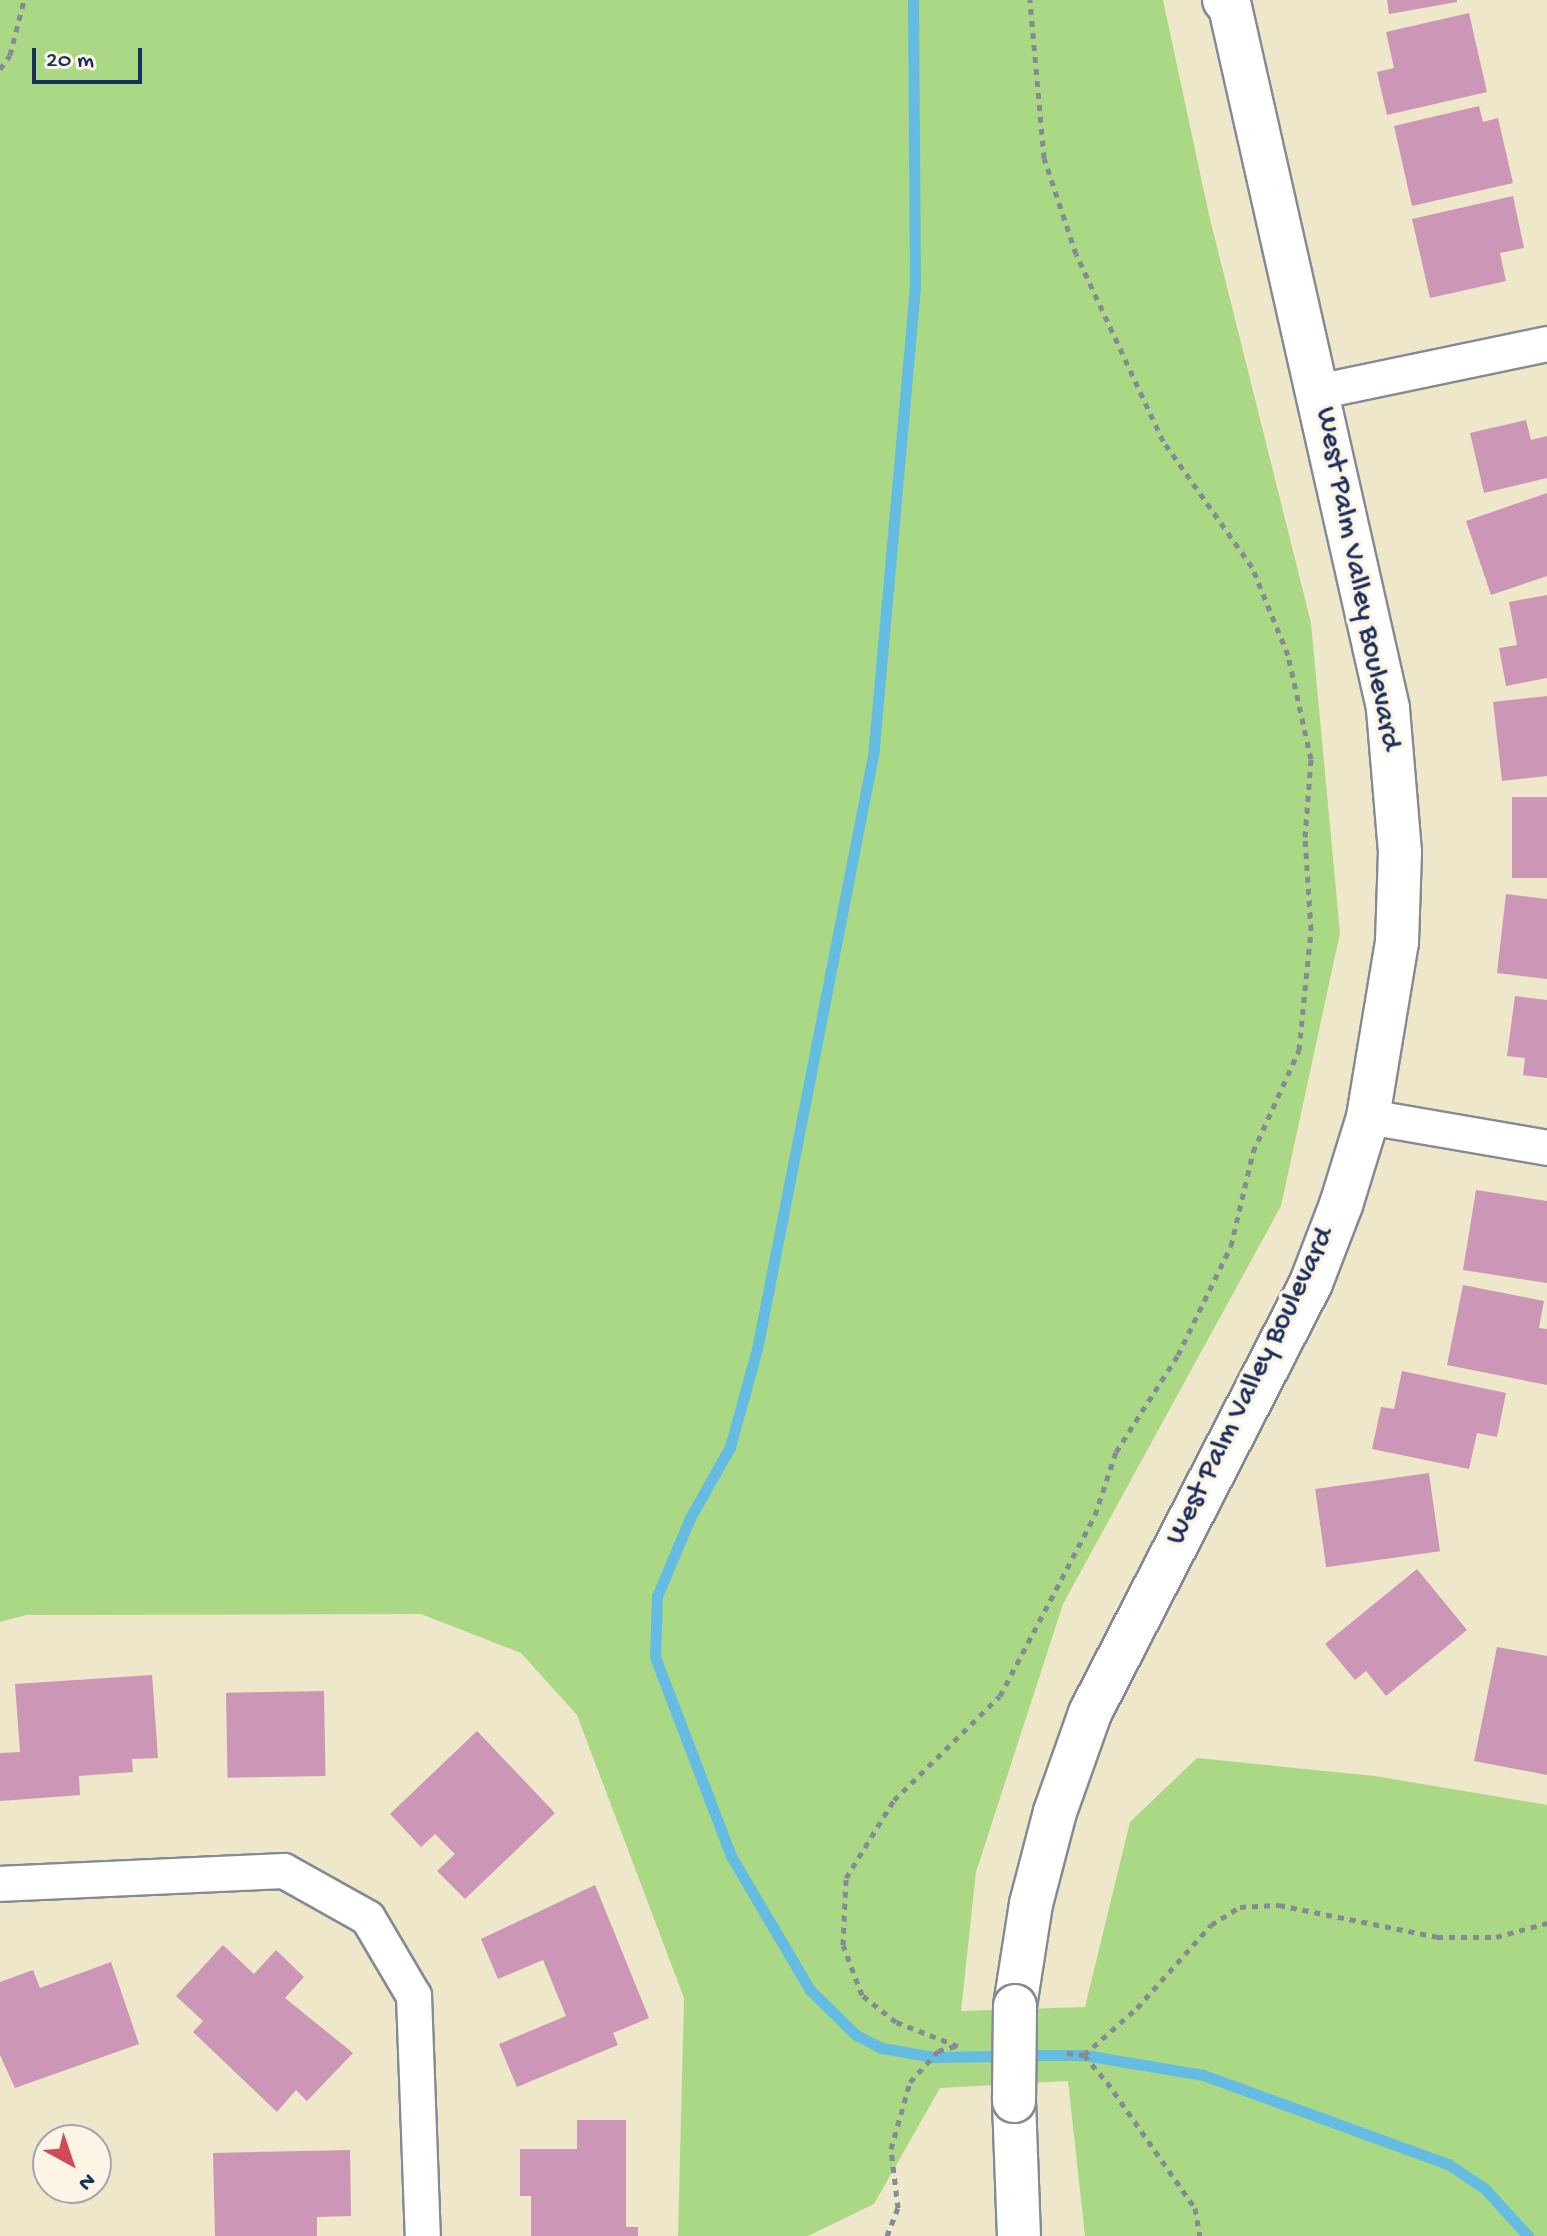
<!DOCTYPE html>
<style>
body{margin:0}
#map{position:relative;width:1547px;height:2236px;overflow:hidden;background:#efe7c9;font-family:"Gochi Hand",sans-serif}
div>[style]{position:absolute}
[style*='--x']{left:calc(var(--x)*1px);top:calc(var(--y)*1px);width:calc(var(--w)*1px);rotate:calc(var(--a)*1deg)}
.green>*{inset:0;background:#abd884}
.stream>*{height:11px;margin:-5.5px;padding:0 5.5px;transform-origin:5.5px;border-radius:5.5px;background:#65bce2}
.building>*{inset:0;background:#cc96b6;transform-origin:0 0}
.path>*{height:5px;margin-top:-2.5px;transform-origin:0;background:repeating-linear-gradient(90deg,#858b94 0 6px,transparent 0 12px)}
.roads{filter:drop-shadow(2px 0 #858b94) drop-shadow(-2px 0 #858b94) drop-shadow(0 2px #858b94) drop-shadow(0 -2px #858b94)}
.minor>*{height:34px;margin:-17px;padding:0 17px;transform-origin:17px;border-radius:17px;background:#fff}
.tertiary>*{height:42px;margin:-21px;padding:0 21px;transform-origin:21px;border-radius:21px;background:#fff}
.bridges{filter:drop-shadow(2px 0 #858b94) drop-shadow(-2px 0 #858b94) drop-shadow(0 2px #858b94) drop-shadow(0 -2px #858b94)}
.tertiary-bridge>*{height:42px;margin:-21px;padding:0 21px;transform-origin:21px;border-radius:21px;background:#fff}
span{translate:-50% -50%;white-space:nowrap;text-align:center;line-height:1.15;-webkit-text-stroke:7px #fcf5e5;paint-order:stroke}
.street-label{font-size:30px;color:#1b2f5e}
.north{position:absolute;left:32px;top:2124px;width:80px;height:80px;box-sizing:border-box;background:#fcf5e5;border:2px solid #a2a6af;border-radius:50%;rotate:140deg;font-size:22px;font-weight:700;line-height:32px;text-align:center;color:#1b2f5e}
.north::after{content:'';display:block;margin:auto;width:28px;height:36px;background:#d1495b;clip-path:polygon(50% 0,100% 100%,50% 72%,0 100%)}
.scale{position:absolute;left:32px;top:48px;width:110px;height:36px;box-sizing:border-box;border:4px solid #1b2f5e;border-top:0;padding-left:10px;font-size:24px;line-height:28px;white-space:nowrap;color:#1b2f5e;-webkit-text-stroke:6px #fcf5e5;paint-order:stroke}
</style>
<div id="map">
<div class="green">
<i style="clip-path:polygon(0 0,1163px 0,1209px 215px,1311px 623px,1340px 933px,1281px 1206px,1063px 1604px,976px 1872px,961px 2011px,1085px 2007px,1130px 1822px,1197px 1758px,1375px 1776px,1547px 1805px,1547px 2236px,1085px 2236px,1068px 2081px,940px 2088px,874px 2204px,808px 2236px,678px 2236px,684px 1998px,577px 1715px,521px 1653px,421px 1614px,26px 1615px,0 1622px)"></i>
</div>
<div class="stream">
<i style="--x:913;--y:0;--w:287;--a:89.6"></i>
<i style="--x:915;--y:287;--w:465;--a:95.1"></i>
<i style="--x:874;--y:750;--w:610;--a:101.05"></i>
<i style="--x:757;--y:1349;--w:102;--a:105.4"></i>
<i style="--x:730;--y:1447;--w:81;--a:119.4"></i>
<i style="--x:690;--y:1518;--w:85;--a:112.9"></i>
<i style="--x:657;--y:1596;--w:61;--a:91.9"></i>
<i style="--x:655;--y:1657;--w:213;--a:69.1"></i>
<i style="--x:731;--y:1856;--w:156;--a:59.5"></i>
<i style="--x:810;--y:1990;--w:64;--a:44.4"></i>
<i style="--x:856;--y:2035;--w:29;--a:27"></i>
<i style="--x:882;--y:2048;--w:52;--a:10"></i>
<i style="--x:933;--y:2057;--w:74;--a:-0.8"></i>
<i style="--x:1024;--y:2055;--w:60;--a:0"></i>
<i style="--x:1084;--y:2055;--w:121;--a:9.5"></i>
<i style="--x:1203;--y:2075;--w:261;--a:20"></i>
<i style="--x:1448;--y:2164;--w:45;--a:34"></i>
<i style="--x:1485;--y:2189;--w:64;--a:47.5"></i>
</div>
<div class="building">
<i style="clip-path:polygon(1387px 0,1457px 0,1457px 2px,1389px 14px)"></i>
<i style="clip-path:polygon(1469px 13px,1487px 92px,1387px 115px,1377px 72px,1394px 68px,1386px 32px)"></i>
<i style="clip-path:polygon(1479px 106px,1483px 122px,1498px 118px,1513px 183px,1412px 206px,1394px 126px)"></i>
<i style="clip-path:polygon(1513px 196px,1524px 248px,1500px 253px,1506px 281px,1430px 298px,1412px 219px)"></i>
<i style="clip-path:polygon(1526px 420px,1531px 440px,1547px 436px,1547px 478px,1484px 493px,1470px 433px)"></i>
<i style="clip-path:polygon(1547px 493px,1547px 576px,1491px 595px,1466px 521px)"></i>
<i style="clip-path:polygon(1547px 595px,1547px 678px,1506px 686px,1499px 648px,1517px 645px,1509px 602px)"></i>
<i style="clip-path:polygon(1547px 696px,1547px 776px,1502px 781px,1493px 702px)"></i>
<i style="left:1547px;top:797px;width:81px;height:35px;rotate:90deg"></i>
<i style="clip-path:polygon(1506px 894px,1547px 899px,1547px 979px,1497px 973px)"></i>
<i style="clip-path:polygon(1515px 996px,1547px 1000px,1547px 1078px,1523px 1075px,1525px 1058px,1507px 1056px)"></i>
<i style="clip-path:polygon(1476px 1190px,1547px 1201px,1547px 1283px,1463px 1270px)"></i>
<i style="clip-path:polygon(1463px 1285px,1544px 1301px,1539px 1328px,1547px 1329px,1547px 1385px,1447px 1365px)"></i>
<i style="clip-path:polygon(1402px 1371px,1506px 1393px,1497px 1437px,1477px 1433px,1469px 1469px,1372px 1449px,1381px 1407px,1394px 1409px)"></i>
<i style="left:1429px;top:1473px;width:79px;height:115px;rotate:82deg"></i>
<i style="clip-path:polygon(1417px 1569px,1467px 1630px,1386px 1696px,1366px 1671px,1355px 1680px,1325px 1644px)"></i>
<i style="clip-path:polygon(1497px 1647px,1547px 1656px,1547px 1775px,1474px 1761px)"></i>
<i style="clip-path:polygon(152px 1675px,158px 1758px,132px 1759px,133px 1772px,79px 1776px,80px 1795px,0 1801px,0 1753px,20px 1752px,15px 1684px)"></i>
<i style="left:324px;top:1691px;width:85px;height:98px;rotate:89deg"></i>
<i style="clip-path:polygon(477px 1731px,555px 1813px,465px 1899px,437px 1871px,455px 1854px,435px 1834px,421px 1847px,390px 1814px)"></i>
<i style="clip-path:polygon(595px 1885px,649px 2018px,613px 2033px,618px 2045px,517px 2087px,499px 2044px,566px 2016px,543px 1960px,498px 1979px,481px 1939px)"></i>
<i style="clip-path:polygon(223px 1945px,254px 1974px,276px 1950px,304px 1977px,285px 1998px,353px 2053px,307px 2101px,296px 2090px,277px 2112px,193px 2032px,203px 2021px,176px 1996px)"></i>
<i style="clip-path:polygon(111px 1962px,139px 2044px,15px 2088px,0 2055px,0 1982px,33px 1970px,40px 1988px)"></i>
<i style="clip-path:polygon(577px 2120px,626px 2120px,626px 2227px,638px 2227px,638px 2236px,531px 2236px,531px 2196px,520px 2196px,520px 2149px,577px 2149px)"></i>
<i style="clip-path:polygon(350px 2150px,351px 2216px,317px 2217px,317px 2236px,215px 2236px,213px 2153px)"></i>
</div>
<div class="path">
<i style="--x:0;--y:69;--w:17;--a:-54"></i>
<i style="--x:10;--y:55;--w:57;--a:-75.7"></i>
<i style="--x:958;--y:2046;--w:66;--a:-158.8"></i>
<i style="--x:896;--y:2022;--w:43;--a:-141.5"></i>
<i style="--x:862;--y:1995;--w:53;--a:-110.8"></i>
<i style="--x:843;--y:1945;--w:67;--a:-87.4"></i>
<i style="--x:846;--y:1878;--w:92;--a:-58.4"></i>
<i style="--x:894;--y:1800;--w:148;--a:-44.5"></i>
<i style="--x:1000;--y:1696;--w:204;--a:-62.3"></i>
<i style="--x:1095;--y:1515;--w:66;--a:-71.6"></i>
<i style="--x:1116;--y:1452;--w:115;--a:-57.4"></i>
<i style="--x:1178;--y:1355;--w:121;--a:-64.1"></i>
<i style="--x:1231;--y:1246;--w:97;--a:-76.8"></i>
<i style="--x:1253;--y:1152;--w:112;--a:-65.7"></i>
<i style="--x:1299;--y:1050;--w:121;--a:-84.3"></i>
<i style="--x:1311;--y:930;--w:93;--a:-93.7"></i>
<i style="--x:1305;--y:837;--w:78;--a:-85.6"></i>
<i style="--x:1311;--y:759;--w:107;--a:-102.5"></i>
<i style="--x:1288;--y:655;--w:95;--a:-112.2"></i>
<i style="--x:1252;--y:567;--w:154;--a:-125.2"></i>
<i style="--x:1163;--y:441;--w:206;--a:-114.9"></i>
<i style="--x:1076;--y:254;--w:101;--a:-108.4"></i>
<i style="--x:1044;--y:158;--w:159;--a:-95.1"></i>
<i style="--x:1067;--y:2053;--w:17;--a:7"></i>
<i style="--x:1084;--y:2055;--w:35;--a:50"></i>
<i style="--x:1107;--y:2082;--w:154;--a:55.1"></i>
<i style="--x:1195;--y:2208;--w:28;--a:80"></i>
<i style="--x:1084;--y:2055;--w:71;--a:-41.6"></i>
<i style="--x:1137;--y:2008;--w:111;--a:-48.3"></i>
<i style="--x:1211;--y:1925;--w:34;--a:-32"></i>
<i style="--x:1240;--y:1907;--w:39;--a:-3"></i>
<i style="--x:1279;--y:1905;--w:161;--a:11.4"></i>
<i style="--x:1437;--y:1937;--w:59;--a:0"></i>
<i style="--x:1496;--y:1937;--w:53;--a:-15.4"></i>
<i style="--x:887;--y:2236;--w:30;--a:-69"></i>
<i style="--x:898;--y:2208;--w:59;--a:-96.8"></i>
<i style="--x:891;--y:2149;--w:70;--a:-74.2"></i>
<i style="--x:910;--y:2082;--w:42;--a:-47.9"></i>
<i style="--x:938;--y:2051;--w:19;--a:-16"></i>
</div>
<div class="roads">
<div class="minor">
<i style="--x:1318;--y:392;--w:234;--a:-11.8"></i>
<i style="--x:1368;--y:1117;--w:182;--a:9.8"></i>
<i style="--x:0;--y:1884;--w:284;--a:-2.6"></i>
<i style="--x:284;--y:1871;--w:96;--a:29.2"></i>
<i style="--x:368;--y:1918;--w:91;--a:59.5"></i>
<i style="--x:414;--y:1996;--w:240;--a:87.9"></i>
</div>
<div class="tertiary">
<i style="--x:1015;--y:2006;--w:103;--a:-81.1"></i>
<i style="--x:1031;--y:1904;--w:95;--a:-75.4"></i>
<i style="--x:1055;--y:1812;--w:105;--a:-70.5"></i>
<i style="--x:1090;--y:1713;--w:483;--a:-62.8"></i>
<i style="--x:1311;--y:1283;--w:84;--a:-69"></i>
<i style="--x:1341;--y:1205;--w:92;--a:-72.9"></i>
<i style="--x:1368;--y:1117;--w:177;--a:-80.6"></i>
<i style="--x:1397;--y:942;--w:90;--a:-88.1"></i>
<i style="--x:1400;--y:852;--w:144;--a:-94.8"></i>
<i style="--x:1388;--y:708;--w:719;--a:-102.7"></i>
<i style="--x:1230;--y:7;--w:9;--a:-131"></i>
<i style="--x:1014;--y:2101;--w:135;--a:87.9"></i>
</div>
</div>
<div class="bridges">
<div class="tertiary-bridge">
<i style="--x:1014;--y:2101;--w:95;--a:-89.4"></i>
</div>
</div>
<div class="street-label">
<span style="left:1356px;top:579px;rotate:79deg">West Palm Valley Boulevard</span>
<span style="left:1252px;top:1387px;rotate:-64deg">West Palm Valley Boulevard</span>
</div>
<div class="north">N</div>
<div class="scale">20 m</div>
</div>
